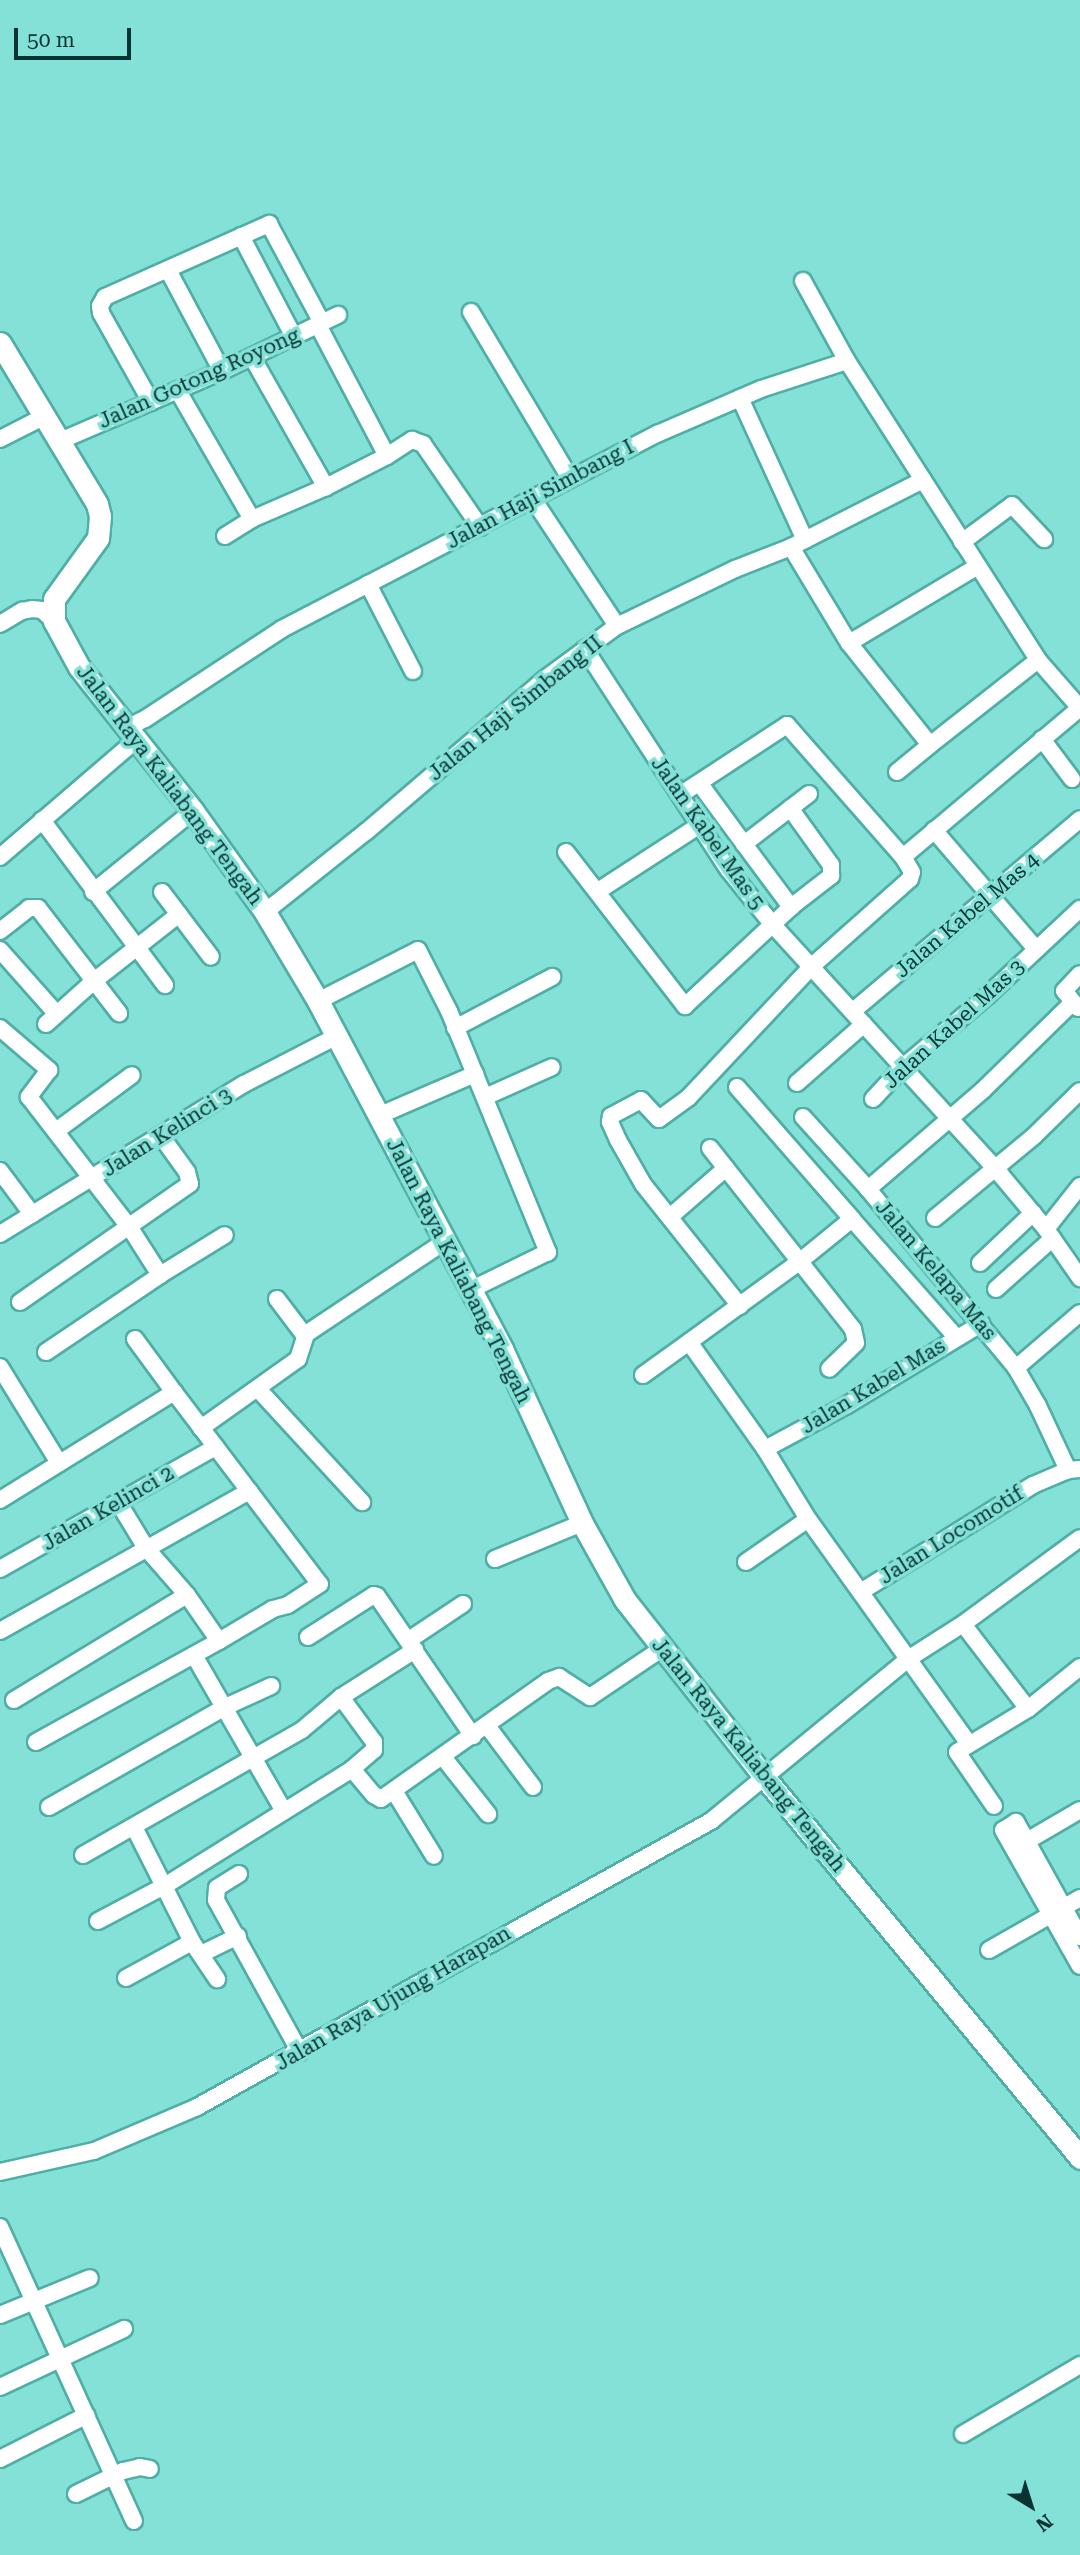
<!DOCTYPE html>
<style>
body{margin:0}
#map{position:relative;width:1080px;height:2555px;overflow:hidden;background:#83e1d8;font-family:"Roboto Serif",serif}
div>[style]{position:absolute}
[style*='--x']{left:calc(var(--x)*1px);top:calc(var(--y)*1px);width:calc(var(--w)*1px);rotate:calc(var(--a)*1deg)}
.roads{filter:drop-shadow(2px 0 #4faea5) drop-shadow(-2px 0 #4faea5) drop-shadow(0 2px #4faea5) drop-shadow(0 -2px #4faea5)}
.minor>*{height:16px;margin:-8px;padding:0 8px;transform-origin:8px;border-radius:8px;background:#fff}
.major>*{height:21px;margin:-10.5px;padding:0 10.5px;transform-origin:10.5px;border-radius:10.5px;background:#fff}
span{translate:-50% -50%;white-space:nowrap;text-align:center;line-height:1.15;-webkit-text-stroke:7px #83e1d8;paint-order:stroke}
.street-label{font-size:21px;color:#0a3431}
.north{position:absolute;left:996px;top:2471px;width:70px;height:70px;-webkit-text-stroke:5px #83e1d8;paint-order:stroke;rotate:142deg;font-size:19px;font-weight:700;line-height:28px;text-align:center;color:#0a3431}
.north::after{content:'';display:block;margin:auto;width:24px;height:32px;background:#0a3431;clip-path:polygon(50% 0,100% 100%,50% 72%,0 100%)}
.scale{position:absolute;left:14px;top:28px;width:117px;height:32px;box-sizing:border-box;border:4px solid #0a3431;border-top:0;padding-left:9px;font-size:21px;line-height:24px;white-space:nowrap;color:#0a3431;-webkit-text-stroke:5px #83e1d8;paint-order:stroke}
</style>
<div id="map">
<div class="roads">
<div class="minor">
<i style="--x:241;--y:236;--w:114;--a:62.3"></i>
<i style="--x:168;--y:270;--w:115;--a:61.9"></i>
<i style="--x:803;--y:281;--w:91;--a:61.2"></i>
<i style="--x:471;--y:312;--w:193;--a:59.2"></i>
<i style="--x:252;--y:357;--w:150;--a:60.4"></i>
<i style="--x:178;--y:391;--w:148;--a:60"></i>
<i style="--x:252;--y:519;--w:81;--a:-23.4"></i>
<i style="--x:326;--y:487;--w:68;--a:-26.9"></i>
<i style="--x:387;--y:456;--w:148;--a:-117.8"></i>
<i style="--x:740;--y:398;--w:156;--a:65.4"></i>
<i style="--x:151;--y:402;--w:102;--a:-119.3"></i>
<i style="--x:101;--y:313;--w:7;--a:-98"></i>
<i style="--x:100;--y:306;--w:10;--a:-61"></i>
<i style="--x:105;--y:297;--w:180;--a:-24"></i>
<i style="--x:269;--y:224;--w:112;--a:61.8"></i>
<i style="--x:0;--y:439;--w:51;--a:-27.1"></i>
<i style="--x:60;--y:441;--w:176;--a:-23.4"></i>
<i style="--x:222;--y:371;--w:129;--a:-25.8"></i>
<i style="--x:387;--y:456;--w:30;--a:-33"></i>
<i style="--x:412;--y:440;--w:12;--a:20"></i>
<i style="--x:423;--y:444;--w:101;--a:55.5"></i>
<i style="--x:533;--y:499;--w:152;--a:56.5"></i>
<i style="--x:225;--y:536;--w:32;--a:-32"></i>
<i style="--x:962;--y:542;--w:62;--a:-36.5"></i>
<i style="--x:1012;--y:505;--w:47;--a:46.7"></i>
<i style="--x:791;--y:547;--w:112;--a:58.9"></i>
<i style="--x:849;--y:643;--w:130;--a:51.5"></i>
<i style="--x:930;--y:745;--w:137;--a:-38.2"></i>
<i style="--x:368;--y:584;--w:98;--a:62.7"></i>
<i style="--x:0;--y:624;--w:26;--a:-31"></i>
<i style="--x:22;--y:611;--w:10;--a:-11"></i>
<i style="--x:32;--y:609;--w:10;--a:6"></i>
<i style="--x:42;--y:610;--w:16;--a:43"></i>
<i style="--x:849;--y:643;--w:150;--a:-30.8"></i>
<i style="--x:585;--y:649;--w:262;--a:57"></i>
<i style="--x:728;--y:869;--w:72;--a:51.2"></i>
<i style="--x:773;--y:925;--w:337;--a:47.6"></i>
<i style="--x:1000;--y:1174;--w:72;--a:50.1"></i>
<i style="--x:1046;--y:1229;--w:60;--a:55.2"></i>
<i style="--x:127;--y:728;--w:20;--a:-27"></i>
<i style="--x:145;--y:719;--w:164;--a:-33.3"></i>
<i style="--x:282;--y:629;--w:423;--a:-27.5"></i>
<i style="--x:657;--y:434;--w:113;--a:-23.4"></i>
<i style="--x:761;--y:389;--w:90;--a:-18"></i>
<i style="--x:847;--y:361;--w:355;--a:57.4"></i>
<i style="--x:1038;--y:660;--w:64;--a:48.8"></i>
<i style="--x:1042;--y:739;--w:50;--a:53.1"></i>
<i style="--x:897;--y:772;--w:43;--a:-39.3"></i>
<i style="--x:700;--y:784;--w:74;--a:53.7"></i>
<i style="--x:744;--y:844;--w:82;--a:-37.6"></i>
<i style="--x:680;--y:795;--w:128;--a:-33.2"></i>
<i style="--x:787;--y:725;--w:176;--a:48.7"></i>
<i style="--x:42;--y:820;--w:206;--a:53.3"></i>
<i style="--x:934;--y:830;--w:157;--a:49.4"></i>
<i style="--x:744;--y:844;--w:79;--a:53.3"></i>
<i style="--x:566;--y:852;--w:195;--a:52.3"></i>
<i style="--x:685;--y:1006;--w:145;--a:-43"></i>
<i style="--x:791;--y:907;--w:51;--a:-37.8"></i>
<i style="--x:831;--y:876;--w:11;--a:-90"></i>
<i style="--x:831;--y:865;--w:70;--a:-125.7"></i>
<i style="--x:0;--y:857;--w:179;--a:-40.7"></i>
<i style="--x:598;--y:891;--w:119;--a:-33"></i>
<i style="--x:93;--y:892;--w:129;--a:-39"></i>
<i style="--x:162;--y:892;--w:81;--a:53"></i>
<i style="--x:265;--y:912;--w:130;--a:-38.5"></i>
<i style="--x:367;--y:831;--w:234;--a:-40.5"></i>
<i style="--x:545;--y:679;--w:89;--a:-36.4"></i>
<i style="--x:617;--y:626;--w:131;--a:-25.8"></i>
<i style="--x:735;--y:569;--w:60;--a:-21.4"></i>
<i style="--x:791;--y:547;--w:148;--a:-26.9"></i>
<i style="--x:0;--y:931;--w:37;--a:-38"></i>
<i style="--x:29;--y:908;--w:9;--a:0"></i>
<i style="--x:38;--y:908;--w:133;--a:52.4"></i>
<i style="--x:0;--y:950;--w:84;--a:48.4"></i>
<i style="--x:318;--y:1001;--w:112;--a:-27"></i>
<i style="--x:418;--y:950;--w:68;--a:63.1"></i>
<i style="--x:449;--y:1011;--w:261;--a:67.7"></i>
<i style="--x:548;--y:1252;--w:87;--a:154"></i>
<i style="--x:1078;--y:1008;--w:22;--a:-129"></i>
<i style="--x:1064;--y:991;--w:23;--a:-47"></i>
<i style="--x:853;--y:1011;--w:297;--a:-40.2"></i>
<i style="--x:46;--y:1024;--w:64;--a:-41.9"></i>
<i style="--x:94;--y:981;--w:108;--a:-38.2"></i>
<i style="--x:0;--y:1028;--w:65;--a:40.6"></i>
<i style="--x:49;--y:1070;--w:34;--a:127"></i>
<i style="--x:29;--y:1097;--w:165;--a:52.4"></i>
<i style="--x:130;--y:1228;--w:56;--a:57.4"></i>
<i style="--x:455;--y:1028;--w:110;--a:-27.7"></i>
<i style="--x:797;--y:1083;--w:89;--a:-41.4"></i>
<i style="--x:737;--y:1087;--w:175;--a:48.9"></i>
<i style="--x:485;--y:1097;--w:73;--a:-24.1"></i>
<i style="--x:873;--y:1099;--w:42;--a:-46.9"></i>
<i style="--x:902;--y:1068;--w:113;--a:-40.3"></i>
<i style="--x:988;--y:995;--w:126;--a:-43.1"></i>
<i style="--x:378;--y:1116;--w:106;--a:-23.4"></i>
<i style="--x:803;--y:1117;--w:97;--a:47.9"></i>
<i style="--x:868;--y:1189;--w:232;--a:50.4"></i>
<i style="--x:1016;--y:1368;--w:44;--a:59.9"></i>
<i style="--x:1038;--y:1406;--w:71;--a:64.9"></i>
<i style="--x:56;--y:1131;--w:94;--a:-36.4"></i>
<i style="--x:710;--y:1148;--w:231;--a:51.7"></i>
<i style="--x:853;--y:1329;--w:14;--a:78"></i>
<i style="--x:856;--y:1343;--w:37;--a:136"></i>
<i style="--x:0;--y:1171;--w:54;--a:53.3"></i>
<i style="--x:868;--y:1189;--w:152;--a:-40.7"></i>
<i style="--x:983;--y:1090;--w:124;--a:-44.3"></i>
<i style="--x:671;--y:1216;--w:73;--a:-41.1"></i>
<i style="--x:935;--y:1218;--w:129;--a:-39.6"></i>
<i style="--x:1034;--y:1136;--w:64;--a:-44.4"></i>
<i style="--x:1046;--y:1229;--w:55;--a:-51.7"></i>
<i style="--x:0;--y:1234;--w:286;--a:-31.6"></i>
<i style="--x:244;--y:1084;--w:105;--a:-27.3"></i>
<i style="--x:980;--y:1263;--w:73;--a:-43.3"></i>
<i style="--x:996;--y:1289;--w:76;--a:-41.8"></i>
<i style="--x:277;--y:1299;--w:46;--a:52.9"></i>
<i style="--x:20;--y:1302;--w:207;--a:-34.8"></i>
<i style="--x:190;--y:1184;--w:12;--a:-104"></i>
<i style="--x:187;--y:1172;--w:44;--a:-125.8"></i>
<i style="--x:740;--y:1306;--w:156;--a:-128.5"></i>
<i style="--x:643;--y:1184;--w:51;--a:-119.6"></i>
<i style="--x:618;--y:1140;--w:20;--a:-114"></i>
<i style="--x:610;--y:1122;--w:6;--a:-81"></i>
<i style="--x:611;--y:1116;--w:34;--a:-28"></i>
<i style="--x:641;--y:1100;--w:26;--a:47"></i>
<i style="--x:659;--y:1119;--w:37;--a:-36"></i>
<i style="--x:689;--y:1097;--w:180;--a:-46.8"></i>
<i style="--x:812;--y:966;--w:131;--a:-41.6"></i>
<i style="--x:910;--y:879;--w:7;--a:-74"></i>
<i style="--x:912;--y:872;--w:17;--a:-121"></i>
<i style="--x:903;--y:857;--w:231;--a:-40.1"></i>
<i style="--x:956;--y:1337;--w:157;--a:-131.4"></i>
<i style="--x:852;--y:1219;--w:68;--a:140.9"></i>
<i style="--x:799;--y:1262;--w:136;--a:144"></i>
<i style="--x:689;--y:1342;--w:131;--a:54.6"></i>
<i style="--x:765;--y:1449;--w:82;--a:58.4"></i>
<i style="--x:808;--y:1519;--w:277;--a:54.4"></i>
<i style="--x:135;--y:1339;--w:66;--a:53.7"></i>
<i style="--x:46;--y:1352;--w:138;--a:-34"></i>
<i style="--x:160;--y:1275;--w:76;--a:-31.6"></i>
<i style="--x:0;--y:1367;--w:113;--a:58.4"></i>
<i style="--x:1016;--y:1368;--w:84;--a:-40.7"></i>
<i style="--x:643;--y:1375;--w:57;--a:-35.7"></i>
<i style="--x:258;--y:1389;--w:154;--a:47.4"></i>
<i style="--x:201;--y:1428;--w:119;--a:-35.4"></i>
<i style="--x:298;--y:1359;--w:26;--a:-72"></i>
<i style="--x:306;--y:1334;--w:166;--a:-33.7"></i>
<i style="--x:765;--y:1449;--w:93;--a:-28.2"></i>
<i style="--x:847;--y:1405;--w:157;--a:-31.2"></i>
<i style="--x:0;--y:1500;--w:205;--a:-31.8"></i>
<i style="--x:174;--y:1392;--w:241;--a:52.8"></i>
<i style="--x:320;--y:1584;--w:38;--a:147"></i>
<i style="--x:288;--y:1605;--w:16;--a:165"></i>
<i style="--x:273;--y:1609;--w:63;--a:149.3"></i>
<i style="--x:495;--y:1559;--w:94;--a:-22.5"></i>
<i style="--x:746;--y:1562;--w:75;--a:-34.7"></i>
<i style="--x:0;--y:1569;--w:248;--a:-29.5"></i>
<i style="--x:862;--y:1591;--w:201;--a:-31.8"></i>
<i style="--x:1033;--y:1485;--w:38;--a:-23"></i>
<i style="--x:1068;--y:1470;--w:12;--a:-5"></i>
<i style="--x:963;--y:1624;--w:107;--a:52.6"></i>
<i style="--x:0;--y:1631;--w:286;--a:-29.3"></i>
<i style="--x:308;--y:1637;--w:78;--a:-32.5"></i>
<i style="--x:374;--y:1595;--w:3;--a:18"></i>
<i style="--x:377;--y:1596;--w:170;--a:55.6"></i>
<i style="--x:409;--y:1640;--w:65;--a:-33.7"></i>
<i style="--x:195;--y:1657;--w:178;--a:60"></i>
<i style="--x:14;--y:1700;--w:202;--a:-31.3"></i>
<i style="--x:488;--y:1727;--w:75;--a:53.1"></i>
<i style="--x:36;--y:1742;--w:209;--a:-28.9"></i>
<i style="--x:219;--y:1641;--w:56;--a:-124.8"></i>
<i style="--x:187;--y:1595;--w:62;--a:-131.1"></i>
<i style="--x:146;--y:1548;--w:54;--a:-121.3"></i>
<i style="--x:443;--y:1757;--w:73;--a:51.7"></i>
<i style="--x:352;--y:1769;--w:34;--a:50"></i>
<i style="--x:374;--y:1795;--w:8;--a:30"></i>
<i style="--x:381;--y:1799;--w:204;--a:-35.2"></i>
<i style="--x:548;--y:1681;--w:12;--a:-20"></i>
<i style="--x:559;--y:1677;--w:37;--a:33"></i>
<i style="--x:590;--y:1697;--w:88;--a:-33.9"></i>
<i style="--x:394;--y:1791;--w:76;--a:58.4"></i>
<i style="--x:994;--y:1806;--w:65;--a:-124.4"></i>
<i style="--x:957;--y:1752;--w:83;--a:-31.2"></i>
<i style="--x:1028;--y:1709;--w:67;--a:-38.9"></i>
<i style="--x:49;--y:1807;--w:200;--a:-29.6"></i>
<i style="--x:223;--y:1708;--w:53;--a:-24.6"></i>
<i style="--x:134;--y:1827;--w:129;--a:63.2"></i>
<i style="--x:192;--y:1942;--w:45;--a:56"></i>
<i style="--x:1027;--y:1841;--w:61;--a:-30.3"></i>
<i style="--x:83;--y:1855;--w:252;--a:-29.7"></i>
<i style="--x:302;--y:1730;--w:51;--a:-40.2"></i>
<i style="--x:341;--y:1697;--w:88;--a:-32.4"></i>
<i style="--x:239;--y:1874;--w:26;--a:148"></i>
<i style="--x:217;--y:1888;--w:12;--a:95"></i>
<i style="--x:216;--y:1900;--w:174;--a:61.1"></i>
<i style="--x:98;--y:1921;--w:77;--a:-27.9"></i>
<i style="--x:166;--y:1885;--w:219;--a:-31.9"></i>
<i style="--x:352;--y:1769;--w:29;--a:-41"></i>
<i style="--x:374;--y:1750;--w:8;--a:-90"></i>
<i style="--x:374;--y:1742;--w:56;--a:-126.3"></i>
<i style="--x:1080;--y:1937;--w:132;--a:-119.1"></i>
<i style="--x:1016;--y:1822;--w:15;--a:148"></i>
<i style="--x:1003;--y:1830;--w:156;--a:60.5"></i>
<i style="--x:989;--y:1950;--w:105;--a:-29.7"></i>
<i style="--x:201;--y:1954;--w:41;--a:-25.9"></i>
<i style="--x:126;--y:1978;--w:75;--a:-28.6"></i>
<i style="--x:0;--y:2172;--w:96;--a:-12.6"></i>
<i style="--x:94;--y:2151;--w:112;--a:-23.1"></i>
<i style="--x:197;--y:2107;--w:588;--a:-29.09"></i>
<i style="--x:711;--y:1821;--w:255;--a:-39.4"></i>
<i style="--x:908;--y:1659;--w:65;--a:-32.5"></i>
<i style="--x:963;--y:1624;--w:145;--a:-36.3"></i>
<i style="--x:0;--y:2227;--w:323;--a:65.5"></i>
<i style="--x:0;--y:2315;--w:97;--a:-22.3"></i>
<i style="--x:0;--y:2387;--w:137;--a:-25.1"></i>
<i style="--x:963;--y:2434;--w:136;--a:-30.5"></i>
<i style="--x:0;--y:2459;--w:97;--a:-26.8"></i>
<i style="--x:76;--y:2494;--w:52;--a:-26.1"></i>
<i style="--x:123;--y:2471;--w:17;--a:-13"></i>
<i style="--x:140;--y:2467;--w:10;--a:11"></i>
</div>
<div class="major">
<i style="--x:0;--y:343;--w:188;--a:58.9"></i>
<i style="--x:97;--y:504;--w:12;--a:76"></i>
<i style="--x:100;--y:516;--w:22;--a:95"></i>
<i style="--x:98;--y:538;--w:75;--a:125.8"></i>
<i style="--x:54;--y:599;--w:22;--a:90"></i>
<i style="--x:54;--y:621;--w:52;--a:61.5"></i>
<i style="--x:79;--y:667;--w:184;--a:51.6"></i>
<i style="--x:193;--y:811;--w:124;--a:54.5"></i>
<i style="--x:265;--y:912;--w:104;--a:59.2"></i>
<i style="--x:318;--y:1001;--w:394;--a:62.1"></i>
<i style="--x:502;--y:1349;--w:192;--a:65.3"></i>
<i style="--x:582;--y:1523;--w:88;--a:60.8"></i>
<i style="--x:625;--y:1600;--w:226;--a:51.8"></i>
<i style="--x:765;--y:1778;--w:494;--a:50.3"></i>
</div>
</div>
<div class="street-label">
<span style="left:199px;top:378px;rotate:-24deg">Jalan Gotong Royong</span>
<span style="left:540px;top:494px;rotate:-28deg">Jalan Haji Simbang I</span>
<span style="left:515px;top:708px;rotate:-39deg">Jalan Haji Simbang II</span>
<span style="left:170px;top:785px;rotate:53deg">Jalan Raya Kaliabang Tengah</span>
<span style="left:708px;top:833px;rotate:55deg">Jalan Kabel Mas 5</span>
<span style="left:967px;top:915px;rotate:-40deg">Jalan Kabel Mas 4</span>
<span style="left:954px;top:1024px;rotate:-42deg">Jalan Kabel Mas 3</span>
<span style="left:167px;top:1132px;rotate:-32deg">Jalan Kelinci 3</span>
<span style="left:936px;top:1270px;rotate:50deg">Jalan Kelapa Mas</span>
<span style="left:459px;top:1271px;rotate:63deg">Jalan Raya Kaliabang Tengah</span>
<span style="left:873px;top:1386px;rotate:-31deg">Jalan Kabel Mas</span>
<span style="left:108px;top:1508px;rotate:-30deg">Jalan Kelinci 2</span>
<span style="left:951px;top:1535px;rotate:-32deg">Jalan Locomotif</span>
<span style="left:749px;top:1755px;rotate:51deg">Jalan Raya Kaliabang Tengah</span>
<span style="left:393px;top:1998px;rotate:-30deg">Jalan Raya Ujung Harapan</span>
</div>
<div class="north">N</div>
<div class="scale">50 m</div>
</div>
